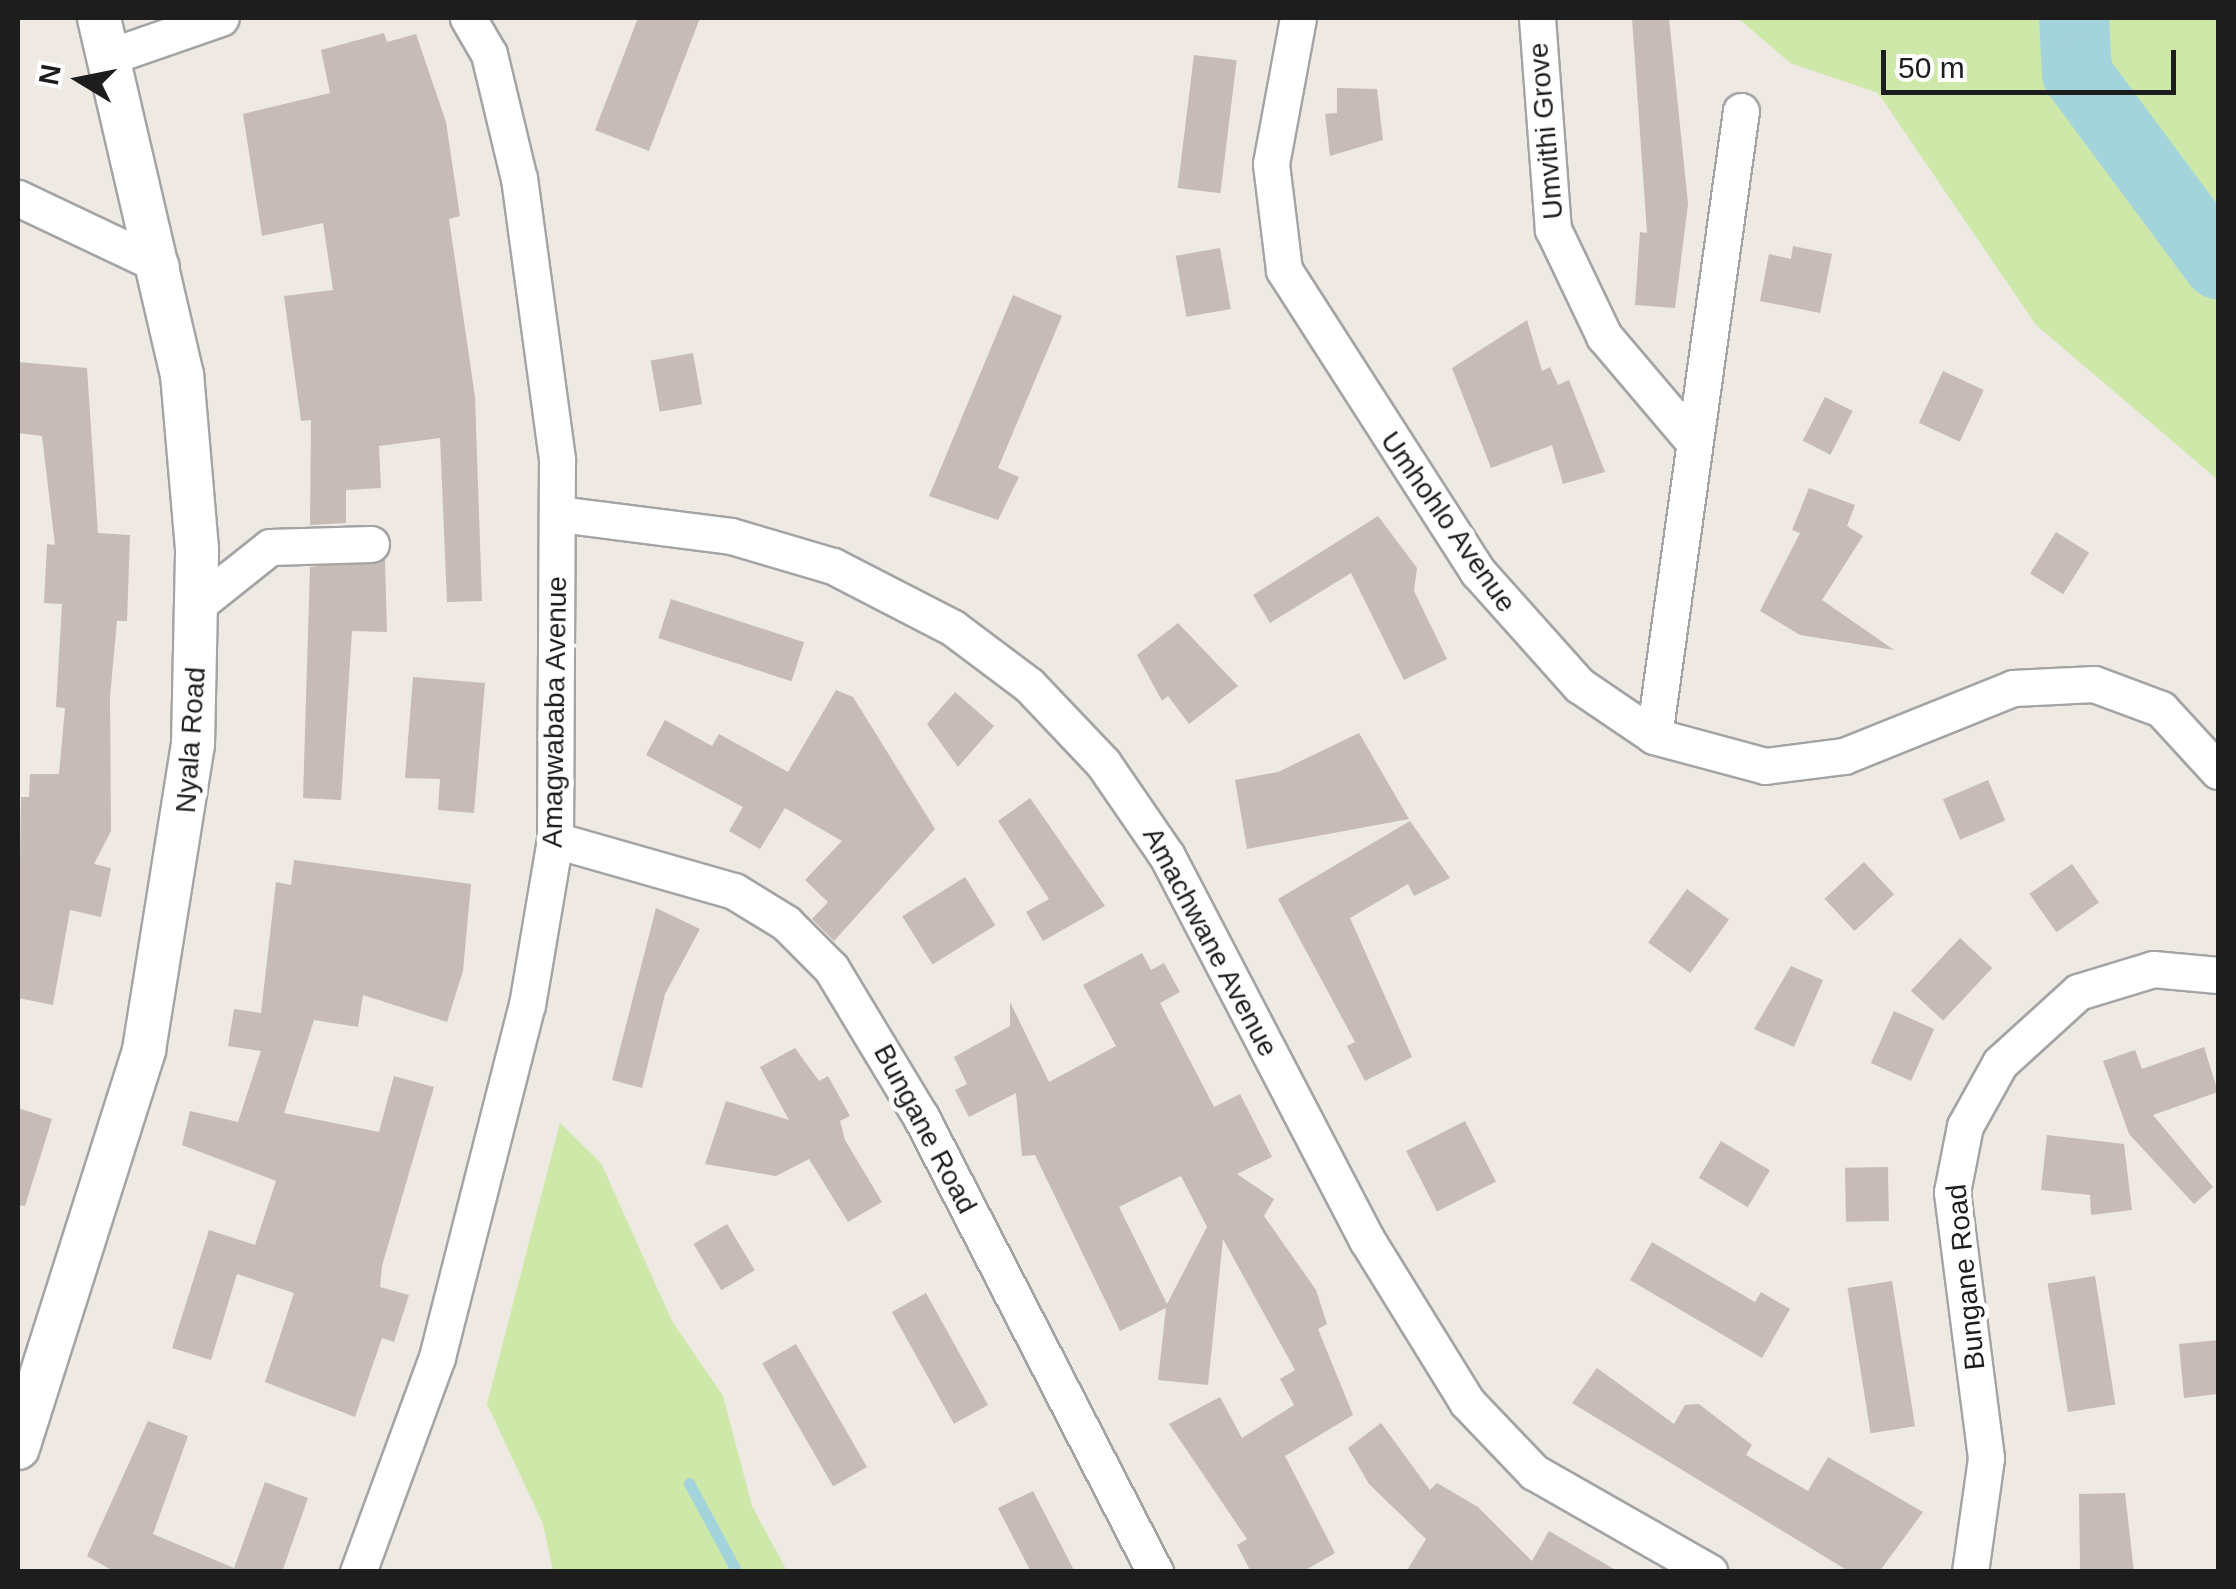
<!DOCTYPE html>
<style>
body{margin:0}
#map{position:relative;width:2236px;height:1589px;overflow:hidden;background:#eee9e3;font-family:Helvetica,sans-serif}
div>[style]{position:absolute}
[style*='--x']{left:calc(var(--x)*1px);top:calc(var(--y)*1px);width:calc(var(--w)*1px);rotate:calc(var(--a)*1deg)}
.grass>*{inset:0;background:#cde8a9}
.stream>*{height:11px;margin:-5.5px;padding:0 5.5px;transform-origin:5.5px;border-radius:5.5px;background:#a4d4db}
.river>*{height:70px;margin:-35px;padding:0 35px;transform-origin:35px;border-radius:35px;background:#a4d4db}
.building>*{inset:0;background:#c6bbb6;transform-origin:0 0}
.roads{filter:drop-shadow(2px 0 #a4a4a4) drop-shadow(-2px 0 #a4a4a4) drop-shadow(0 2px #a4a4a4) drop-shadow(0 -2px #a4a4a4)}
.minor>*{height:35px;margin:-17.5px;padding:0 17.5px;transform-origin:17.5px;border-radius:17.5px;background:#fff}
.tertiary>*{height:42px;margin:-21px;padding:0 21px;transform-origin:21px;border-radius:21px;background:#fff}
span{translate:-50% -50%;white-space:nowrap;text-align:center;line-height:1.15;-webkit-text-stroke:10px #fff;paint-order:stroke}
.street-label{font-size:28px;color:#1d1d1d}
.frame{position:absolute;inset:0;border:20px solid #1d1d1d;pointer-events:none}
.north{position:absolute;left:30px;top:30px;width:100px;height:100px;-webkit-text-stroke:8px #fff;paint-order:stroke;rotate:280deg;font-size:28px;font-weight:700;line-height:40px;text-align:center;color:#1d1d1d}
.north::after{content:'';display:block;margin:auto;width:35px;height:45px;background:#1d1d1d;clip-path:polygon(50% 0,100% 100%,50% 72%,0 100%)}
.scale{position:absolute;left:1881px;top:50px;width:295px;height:45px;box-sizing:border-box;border:5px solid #1d1d1d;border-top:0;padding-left:12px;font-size:30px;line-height:35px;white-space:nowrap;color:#1d1d1d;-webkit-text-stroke:8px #fff;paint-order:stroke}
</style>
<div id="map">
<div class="grass">
<i style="clip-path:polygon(1738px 18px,2218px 18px,2218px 480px,2036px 325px,1878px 93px,1790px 63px)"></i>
<i style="clip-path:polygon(560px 1123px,601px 1163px,672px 1321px,723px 1396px,752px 1506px,787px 1571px,553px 1571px,543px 1524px,487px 1404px)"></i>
</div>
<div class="stream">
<i style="--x:689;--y:1483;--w:101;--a:61.7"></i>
</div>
<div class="river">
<i style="--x:2074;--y:18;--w:56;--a:86.9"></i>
<i style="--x:2077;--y:74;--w:237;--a:53.4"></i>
</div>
<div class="building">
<i style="clip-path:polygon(638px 18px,700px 18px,649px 151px,595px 130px)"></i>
<i style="clip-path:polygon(1632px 18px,1669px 18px,1688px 204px,1675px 308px,1635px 305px,1640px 232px,1647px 233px)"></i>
<i style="clip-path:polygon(384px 33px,387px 42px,416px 34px,446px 122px,460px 216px,449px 219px,475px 397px,482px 601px,447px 602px,440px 438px,379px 446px,381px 488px,346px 490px,346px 523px,310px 525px,311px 420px,301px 421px,284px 296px,333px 290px,323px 223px,262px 236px,243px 114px,330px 93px,321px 50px)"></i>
<i style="left:1194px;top:55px;width:43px;height:134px;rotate:7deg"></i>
<i style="clip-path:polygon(1337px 88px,1377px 89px,1383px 140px,1330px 156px,1325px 114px,1337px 113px)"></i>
<i style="clip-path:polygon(1793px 246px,1832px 254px,1820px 313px,1760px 301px,1769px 254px,1791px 259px)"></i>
<i style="left:1220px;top:248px;width:62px;height:45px;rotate:80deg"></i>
<i style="clip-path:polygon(1013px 295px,1062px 316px,998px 468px,1019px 477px,998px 520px,929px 496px)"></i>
<i style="clip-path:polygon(1527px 320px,1542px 371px,1550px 367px,1558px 385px,1569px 380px,1605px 472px,1563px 484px,1552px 445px,1491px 468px,1452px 368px)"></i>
<i style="left:693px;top:353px;width:52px;height:43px;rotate:80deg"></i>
<i style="clip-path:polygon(18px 362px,87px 368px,98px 533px,130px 535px,127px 621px,117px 621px,110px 697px,111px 831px,94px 864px,111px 868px,101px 917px,70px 910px,53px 1005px,18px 998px,21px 797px,29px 797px,30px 774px,59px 774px,65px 708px,56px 707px,62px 604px,44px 603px,47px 544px,55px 545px,42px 436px,18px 433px)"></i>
<i style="left:1943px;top:371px;width:45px;height:57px;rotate:25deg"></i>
<i style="left:1825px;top:397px;width:31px;height:49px;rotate:27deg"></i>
<i style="clip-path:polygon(1809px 488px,1855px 505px,1847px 526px,1863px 536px,1822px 600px,1894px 650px,1800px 635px,1760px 611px,1800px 533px,1792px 530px)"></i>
<i style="clip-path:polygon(1378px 516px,1417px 568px,1414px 591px,1447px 659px,1404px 680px,1351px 573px,1270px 623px,1253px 595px)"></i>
<i style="left:2056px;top:532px;width:39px;height:49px;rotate:32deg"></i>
<i style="clip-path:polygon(385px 559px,387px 632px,352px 631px,341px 800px,303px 798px,310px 567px)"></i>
<i style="left:671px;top:599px;width:140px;height:41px;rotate:18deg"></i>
<i style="clip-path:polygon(1178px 623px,1238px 686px,1189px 724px,1168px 696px,1162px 701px,1137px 655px)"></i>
<i style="clip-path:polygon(413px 677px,485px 683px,474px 813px,438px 810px,440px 779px,405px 778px)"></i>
<i style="clip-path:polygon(836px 690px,853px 697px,935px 829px,834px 941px,812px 919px,828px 902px,805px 880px,842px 841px,785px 808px,760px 849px,729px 831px,743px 807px,646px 755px,665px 720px,712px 746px,719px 734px,788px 772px)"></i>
<i style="clip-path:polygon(955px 692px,994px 726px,958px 767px,927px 724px)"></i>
<i style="clip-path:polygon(1359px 733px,1409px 819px,1247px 849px,1235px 780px,1278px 772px)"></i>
<i style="left:1988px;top:780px;width:44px;height:49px;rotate:67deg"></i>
<i style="clip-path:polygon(1030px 798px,1105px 906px,1043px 941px,1026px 912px,1049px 899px,998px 821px)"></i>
<i style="clip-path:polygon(1410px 821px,1450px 878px,1414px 896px,1408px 884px,1350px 918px,1412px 1057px,1365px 1081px,1347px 1046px,1355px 1042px,1278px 899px)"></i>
<i style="clip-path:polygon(294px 860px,471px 884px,463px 971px,447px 1022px,363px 995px,358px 1027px,314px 1020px,284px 1113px,379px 1132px,394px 1076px,434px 1087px,382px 1266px,380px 1287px,409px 1295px,394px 1342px,382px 1338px,355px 1417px,265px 1382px,294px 1293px,237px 1274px,211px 1360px,172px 1348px,209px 1230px,255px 1245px,276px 1181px,182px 1145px,190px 1111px,238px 1122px,261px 1051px,228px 1046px,234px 1009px,261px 1013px,276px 882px,291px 885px)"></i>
<i style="left:1864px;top:862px;width:44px;height:54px;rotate:47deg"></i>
<i style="left:2072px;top:864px;width:47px;height:52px;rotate:55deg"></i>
<i style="left:965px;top:877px;width:57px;height:74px;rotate:58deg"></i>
<i style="left:1687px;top:889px;width:52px;height:66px;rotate:36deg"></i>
<i style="clip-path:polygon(656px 908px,700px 929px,665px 994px,642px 1088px,612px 1080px)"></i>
<i style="left:1960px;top:938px;width:44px;height:72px;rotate:43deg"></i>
<i style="clip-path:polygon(evenodd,1142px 953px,1151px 970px,1164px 963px,1180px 992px,1160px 1003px,1214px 1107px,1240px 1094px,1272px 1157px,1237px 1174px,1274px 1199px,1264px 1216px,1316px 1290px,1327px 1324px,1318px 1329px,1353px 1415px,1285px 1456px,1335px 1553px,1302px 1572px,1251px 1572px,1237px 1545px,1247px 1539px,1169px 1424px,1220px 1397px,1242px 1438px,1294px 1405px,1280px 1379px,1295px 1370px,1223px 1239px,1208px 1385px,1158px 1380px,1166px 1308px,1120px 1331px,1035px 1155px,1022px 1156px,1016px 1093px,969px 1117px,955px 1090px,967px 1084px,954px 1057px,1010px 1026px,1010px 1002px,1049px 1082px,1116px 1046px,1083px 985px,1142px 953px,1181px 1176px,1207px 1227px,1167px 1304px,1119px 1207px,1181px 1176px)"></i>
<i style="clip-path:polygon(1791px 966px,1823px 980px,1794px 1047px,1754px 1029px)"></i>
<i style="left:1894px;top:1011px;width:44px;height:57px;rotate:24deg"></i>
<i style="clip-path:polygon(2204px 1047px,2218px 1092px,2153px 1115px,2213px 1187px,2194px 1204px,2129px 1134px,2103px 1061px,2135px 1050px,2142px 1069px)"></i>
<i style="clip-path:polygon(795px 1048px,819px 1081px,828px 1076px,850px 1116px,840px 1121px,845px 1140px,882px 1202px,848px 1222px,809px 1159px,776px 1176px,705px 1164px,726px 1101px,789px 1120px,760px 1067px)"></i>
<i style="clip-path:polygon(18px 1108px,52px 1119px,25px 1206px,18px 1205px)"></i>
<i style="left:1465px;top:1121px;width:68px;height:66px;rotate:63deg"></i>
<i style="clip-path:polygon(2047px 1135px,2124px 1144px,2132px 1210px,2091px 1215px,2090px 1195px,2041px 1190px)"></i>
<i style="left:1721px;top:1141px;width:57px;height:43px;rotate:31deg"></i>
<i style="left:1888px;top:1167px;width:54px;height:43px;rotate:89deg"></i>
<i style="left:727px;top:1224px;width:54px;height:39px;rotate:59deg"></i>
<i style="clip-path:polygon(1652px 1242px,1755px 1302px,1761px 1292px,1790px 1309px,1762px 1358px,1630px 1280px)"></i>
<i style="left:2095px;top:1276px;width:130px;height:48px;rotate:81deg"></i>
<i style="left:1892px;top:1281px;width:147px;height:45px;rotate:81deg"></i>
<i style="left:926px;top:1293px;width:128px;height:39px;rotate:61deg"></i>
<i style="clip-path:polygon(2218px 1340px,2218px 1394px,2184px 1398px,2179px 1344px)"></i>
<i style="left:796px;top:1344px;width:142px;height:39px;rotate:60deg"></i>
<i style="clip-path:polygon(1597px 1368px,1674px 1424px,1685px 1405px,1699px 1404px,1752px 1445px,1746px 1455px,1808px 1491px,1828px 1457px,1923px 1512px,1879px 1572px,1850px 1572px,1572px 1403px)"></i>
<i style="clip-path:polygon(148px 1421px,188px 1436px,153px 1534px,234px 1568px,265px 1482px,308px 1498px,282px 1572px,115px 1572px,87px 1556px)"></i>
<i style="clip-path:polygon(1381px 1423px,1430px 1490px,1437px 1483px,1478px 1507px,1532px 1561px,1549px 1531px,1619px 1572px,1406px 1572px,1426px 1539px,1369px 1484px,1348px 1448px)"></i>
<i style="clip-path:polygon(1033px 1491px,1075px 1572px,1031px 1572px,998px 1508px)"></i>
<i style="clip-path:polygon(2125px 1493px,2134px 1572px,2080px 1572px,2079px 1494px)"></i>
</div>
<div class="roads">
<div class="minor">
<i style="--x:1298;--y:18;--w:148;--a:100.5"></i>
<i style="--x:1271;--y:164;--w:107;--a:83"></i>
<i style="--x:1284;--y:270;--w:359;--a:57.3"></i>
<i style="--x:1478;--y:572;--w:152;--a:48.2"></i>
<i style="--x:1579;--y:685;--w:91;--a:34.2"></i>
<i style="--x:1654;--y:736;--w:115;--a:15.1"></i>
<i style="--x:1765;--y:766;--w:80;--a:-7.2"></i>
<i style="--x:1844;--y:756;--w:182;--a:-21.9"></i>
<i style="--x:2013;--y:688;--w:81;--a:-2.8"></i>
<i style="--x:2094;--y:684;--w:72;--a:20.5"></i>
<i style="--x:2161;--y:709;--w:84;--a:47.4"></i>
<i style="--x:1537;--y:18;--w:212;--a:85.7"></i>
<i style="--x:1553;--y:229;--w:119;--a:64.5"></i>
<i style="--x:1604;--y:336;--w:138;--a:49.7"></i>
<i style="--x:111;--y:56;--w:116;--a:-19.1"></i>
<i style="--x:18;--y:198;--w:158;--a:25.4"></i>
<i style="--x:559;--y:514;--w:173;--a:7.3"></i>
<i style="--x:731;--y:536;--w:106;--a:16.4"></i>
<i style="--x:833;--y:566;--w:135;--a:27.3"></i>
<i style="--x:953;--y:628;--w:95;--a:36.9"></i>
<i style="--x:1029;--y:685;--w:108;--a:46.5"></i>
<i style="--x:1103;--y:763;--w:113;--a:55.5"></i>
<i style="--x:1167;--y:856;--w:433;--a:62.5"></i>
<i style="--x:1367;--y:1240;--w:190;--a:58.3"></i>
<i style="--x:1467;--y:1402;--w:97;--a:46.3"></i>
<i style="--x:1534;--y:1472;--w:202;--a:29.7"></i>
<i style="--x:197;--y:605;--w:93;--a:-38.5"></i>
<i style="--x:270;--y:547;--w:101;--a:-1.7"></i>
<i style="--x:1654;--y:736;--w:631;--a:-82.08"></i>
<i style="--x:555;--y:840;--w:186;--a:15.9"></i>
<i style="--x:734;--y:891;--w:61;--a:31.6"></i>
<i style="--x:786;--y:923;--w:64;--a:45"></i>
<i style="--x:831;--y:968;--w:174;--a:58.9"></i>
<i style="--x:921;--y:1117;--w:512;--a:62.78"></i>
<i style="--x:358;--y:1572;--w:229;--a:-69.8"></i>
<i style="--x:437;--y:1357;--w:363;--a:-75.7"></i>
<i style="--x:527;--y:1005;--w:167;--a:-80.4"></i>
<i style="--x:555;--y:840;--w:381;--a:-89.7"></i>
<i style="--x:557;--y:459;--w:283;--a:-97.7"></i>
<i style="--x:519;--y:179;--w:129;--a:-103.5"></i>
<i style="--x:489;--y:54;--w:42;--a:-120.3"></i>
<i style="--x:1970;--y:1572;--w:115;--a:-82"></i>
<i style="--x:1986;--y:1458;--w:268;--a:-97.3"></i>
<i style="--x:1952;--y:1192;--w:67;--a:-78.9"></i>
<i style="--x:1965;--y:1126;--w:72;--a:-60.9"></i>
<i style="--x:2000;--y:1063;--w:105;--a:-42.3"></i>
<i style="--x:2078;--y:992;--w:78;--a:-17"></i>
<i style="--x:2153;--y:969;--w:65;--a:5.3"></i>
</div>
<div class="tertiary">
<i style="--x:18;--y:1448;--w:417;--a:-72.4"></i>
<i style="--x:144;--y:1050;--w:309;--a:-80.9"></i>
<i style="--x:193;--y:745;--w:196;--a:-88.8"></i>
<i style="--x:197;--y:549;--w:175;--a:-94.9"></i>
<i style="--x:182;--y:375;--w:367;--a:-103.1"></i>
</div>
</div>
<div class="street-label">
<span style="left:1546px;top:131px;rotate:-95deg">Umvithi Grove</span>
<span style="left:1448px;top:522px;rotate:55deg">Umhohlo Avenue</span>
<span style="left:555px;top:712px;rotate:-89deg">Amagwababa Avenue</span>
<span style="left:191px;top:740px;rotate:-86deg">Nyala Road</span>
<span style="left:1210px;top:942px;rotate:62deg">Amachwane Avenue</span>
<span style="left:925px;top:1129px;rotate:62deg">Bungane Road</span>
<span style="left:1966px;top:1277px;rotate:-96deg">Bungane Road</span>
</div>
<div class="frame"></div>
<div class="north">N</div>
<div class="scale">50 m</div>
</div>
